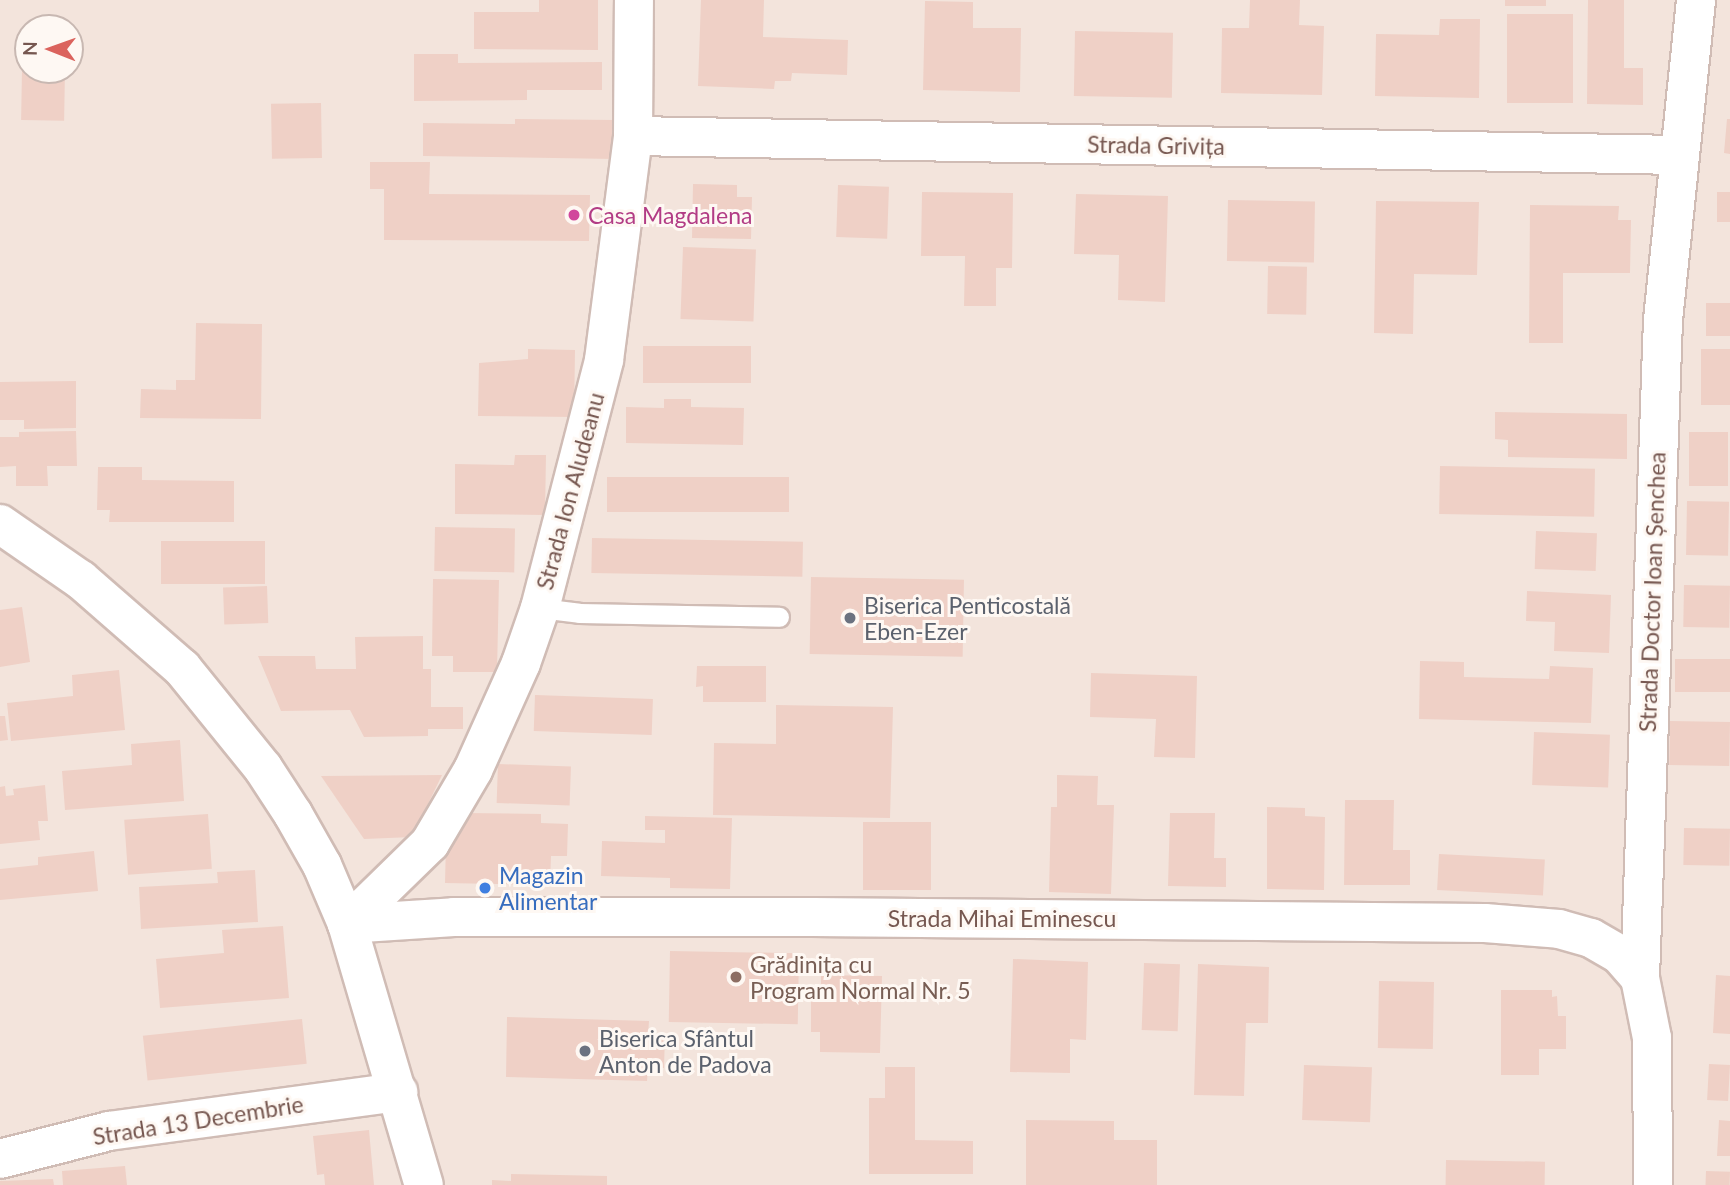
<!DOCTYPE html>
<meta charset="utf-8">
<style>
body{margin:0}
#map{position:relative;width:1730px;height:1185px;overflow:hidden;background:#fcf3ed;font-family:Lato,sans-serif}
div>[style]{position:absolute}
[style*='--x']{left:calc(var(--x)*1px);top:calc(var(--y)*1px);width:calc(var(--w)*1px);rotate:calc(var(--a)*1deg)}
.residential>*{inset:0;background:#f3e4dc}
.building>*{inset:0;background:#efd0c6;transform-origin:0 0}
.roads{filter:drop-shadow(2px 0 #d0bcb5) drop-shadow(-2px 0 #d0bcb5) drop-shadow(0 2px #d0bcb5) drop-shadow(0 -2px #d0bcb5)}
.lane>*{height:19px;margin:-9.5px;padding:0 9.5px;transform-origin:9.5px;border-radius:9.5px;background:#fff}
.street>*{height:38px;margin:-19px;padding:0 19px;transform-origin:19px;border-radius:19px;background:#fff}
.secondary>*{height:38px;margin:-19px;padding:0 19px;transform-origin:19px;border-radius:19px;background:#fff}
.dots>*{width:19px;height:19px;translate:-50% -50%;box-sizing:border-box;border:4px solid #fef8f3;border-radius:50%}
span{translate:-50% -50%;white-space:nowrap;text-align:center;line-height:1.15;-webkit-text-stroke:6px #fef8f3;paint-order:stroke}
.street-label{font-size:23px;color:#765750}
.hotel-label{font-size:23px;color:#b23c85}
.left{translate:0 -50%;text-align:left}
.worship-label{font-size:23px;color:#5b616d}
.shop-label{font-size:23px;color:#366cbe}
.education-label{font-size:23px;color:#785e54}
.north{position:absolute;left:14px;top:14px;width:70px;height:70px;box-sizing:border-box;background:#fef8f3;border:2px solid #c8b8b2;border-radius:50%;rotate:271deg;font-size:19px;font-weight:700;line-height:28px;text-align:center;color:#765750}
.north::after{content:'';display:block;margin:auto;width:24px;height:32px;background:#db635d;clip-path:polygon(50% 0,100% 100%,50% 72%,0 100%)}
</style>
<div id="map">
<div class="residential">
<i style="clip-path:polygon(evenodd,0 0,1730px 0,1730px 1185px,0 1185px,0 0,28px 28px,70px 28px,70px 70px,28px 70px,28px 28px)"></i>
</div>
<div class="building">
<i style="clip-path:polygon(539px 0,598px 0,598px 50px,474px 49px,474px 12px,539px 12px)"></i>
<i style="clip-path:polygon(701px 0,764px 0,763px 37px,848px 40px,847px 75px,792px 73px,791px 81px,775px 81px,774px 89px,698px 86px)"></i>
<i style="clip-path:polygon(1250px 0,1300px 0,1299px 25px,1324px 26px,1322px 95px,1221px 93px,1222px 28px,1249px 28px)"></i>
<i style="left:1505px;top:0;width:41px;height:6px"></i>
<i style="clip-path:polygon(1588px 0,1624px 0,1624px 68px,1643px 68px,1643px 105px,1587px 104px)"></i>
<i style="clip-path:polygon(925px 1px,973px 2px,973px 28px,1021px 28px,1020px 92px,923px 90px)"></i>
<i style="left:1507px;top:14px;width:66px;height:89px"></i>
<i style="clip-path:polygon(1440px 19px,1480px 19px,1479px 98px,1375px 96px,1376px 34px,1439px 35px)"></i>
<i style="left:1075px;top:31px;width:98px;height:65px;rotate:1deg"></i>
<i style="clip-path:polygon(414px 54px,458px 54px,458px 63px,602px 62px,602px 90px,527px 90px,527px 100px,414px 101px)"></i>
<i style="left:22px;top:69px;width:43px;height:51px;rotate:1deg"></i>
<i style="left:321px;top:103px;width:55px;height:50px;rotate:89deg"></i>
<i style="clip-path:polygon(515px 119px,615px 120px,615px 159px,423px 156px,423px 123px,515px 124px)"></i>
<i style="clip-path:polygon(1727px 119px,1730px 119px,1730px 154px,1724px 153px)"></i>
<i style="clip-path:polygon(370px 162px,430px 162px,429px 194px,590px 195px,589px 241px,384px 240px,384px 189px,370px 189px)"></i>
<i style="clip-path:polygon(693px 184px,737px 185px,737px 197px,752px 197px,751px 239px,692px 238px)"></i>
<i style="left:838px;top:185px;width:51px;height:52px;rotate:2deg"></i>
<i style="clip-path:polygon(922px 192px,1013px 193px,1012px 268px,996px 268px,996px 306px,964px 306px,965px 256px,921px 256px)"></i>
<i style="left:1717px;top:192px;width:13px;height:30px"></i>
<i style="clip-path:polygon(1076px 194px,1168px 196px,1165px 302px,1118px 300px,1119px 255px,1074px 254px)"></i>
<i style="left:1228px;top:200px;width:87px;height:61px;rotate:1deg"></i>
<i style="clip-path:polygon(1376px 201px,1479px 202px,1477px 275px,1414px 274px,1413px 334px,1374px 333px)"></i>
<i style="clip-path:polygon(1530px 205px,1619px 206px,1618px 220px,1631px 220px,1630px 273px,1563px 273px,1563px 343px,1529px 343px)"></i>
<i style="left:683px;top:247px;width:73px;height:72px;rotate:2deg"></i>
<i style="left:1268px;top:266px;width:39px;height:48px;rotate:1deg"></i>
<i style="left:1706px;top:303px;width:24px;height:33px"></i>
<i style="clip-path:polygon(196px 323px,262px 324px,261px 419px,140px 418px,141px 389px,176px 390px,176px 380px,195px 380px)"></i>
<i style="left:643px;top:346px;width:108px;height:37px"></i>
<i style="clip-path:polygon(528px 349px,575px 350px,574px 417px,478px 416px,479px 363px,528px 359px)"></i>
<i style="left:1701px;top:349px;width:29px;height:56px"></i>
<i style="clip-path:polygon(76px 381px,76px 428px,24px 429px,24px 420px,0 420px,0 382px)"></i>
<i style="clip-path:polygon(664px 399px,691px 399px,691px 407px,744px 408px,743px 445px,626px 443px,626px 407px,664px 408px)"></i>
<i style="clip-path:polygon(1495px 412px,1627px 414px,1627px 459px,1508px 457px,1508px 440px,1495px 439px)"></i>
<i style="clip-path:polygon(76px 431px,77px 466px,47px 466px,48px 486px,16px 486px,16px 466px,0 467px,0 437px,19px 437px,19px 432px)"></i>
<i style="left:1689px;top:432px;width:39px;height:54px"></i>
<i style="clip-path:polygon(515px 455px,546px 455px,545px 515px,455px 514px,455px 464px,514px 465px)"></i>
<i style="left:1440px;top:466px;width:155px;height:48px;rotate:1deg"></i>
<i style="clip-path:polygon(98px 467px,142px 467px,142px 480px,234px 481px,234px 522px,109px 522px,110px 510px,97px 510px)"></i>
<i style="left:607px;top:477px;width:182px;height:35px"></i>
<i style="left:1687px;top:501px;width:42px;height:54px;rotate:1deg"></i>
<i style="left:435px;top:527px;width:80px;height:44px;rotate:1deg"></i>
<i style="left:1536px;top:531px;width:61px;height:38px;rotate:2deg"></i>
<i style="left:592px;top:538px;width:211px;height:35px;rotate:1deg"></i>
<i style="left:265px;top:541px;width:43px;height:104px;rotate:90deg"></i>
<i style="left:811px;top:577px;width:153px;height:77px;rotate:1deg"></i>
<i style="clip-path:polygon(433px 579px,499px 580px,497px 672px,453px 672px,453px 656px,432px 656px)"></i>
<i style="left:1684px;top:585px;width:46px;height:42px;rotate:1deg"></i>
<i style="left:267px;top:586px;width:37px;height:44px;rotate:88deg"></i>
<i style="clip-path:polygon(1527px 591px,1611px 595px,1609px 653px,1554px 651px,1555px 622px,1526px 621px)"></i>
<i style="clip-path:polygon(22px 607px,30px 662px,0 667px,0 610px)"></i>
<i style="clip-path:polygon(423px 636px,423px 669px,431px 669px,431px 707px,463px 707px,463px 729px,428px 729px,428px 736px,364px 737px,350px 710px,281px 711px,258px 656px,315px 656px,316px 669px,356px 669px,355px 637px)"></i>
<i style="left:1675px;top:659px;width:55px;height:33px"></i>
<i style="clip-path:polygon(1420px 661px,1464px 662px,1464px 677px,1549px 679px,1550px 666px,1593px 668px,1591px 723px,1419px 719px)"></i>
<i style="clip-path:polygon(697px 666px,766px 666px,766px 702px,703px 702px,703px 686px,696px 687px)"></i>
<i style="clip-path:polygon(119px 670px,125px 730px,11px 741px,7px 703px,73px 696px,72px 675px)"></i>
<i style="clip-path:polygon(1091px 673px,1197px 676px,1195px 758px,1154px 757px,1156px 719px,1090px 717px)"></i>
<i style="left:535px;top:695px;width:118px;height:36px;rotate:2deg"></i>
<i style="clip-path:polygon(776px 705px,893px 707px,890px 818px,713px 815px,714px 743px,776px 744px)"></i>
<i style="clip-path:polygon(0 716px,5px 716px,8px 740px,0 741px)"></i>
<i style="left:1670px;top:721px;width:60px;height:44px;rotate:1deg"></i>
<i style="left:1534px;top:732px;width:76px;height:53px;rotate:2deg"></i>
<i style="clip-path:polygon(180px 740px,184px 801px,65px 810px,62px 771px,132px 765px,131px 744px)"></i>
<i style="left:498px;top:764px;width:73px;height:39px;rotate:2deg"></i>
<i style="clip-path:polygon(442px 775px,412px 837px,364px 839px,321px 776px)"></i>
<i style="clip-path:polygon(1057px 775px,1098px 776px,1097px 805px,1114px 805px,1111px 894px,1049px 892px,1051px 807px,1057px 807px)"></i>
<i style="clip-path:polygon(45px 785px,48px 821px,38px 821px,40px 840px,0 844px,0 787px,5px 786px,6px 796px,14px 795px,13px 789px)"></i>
<i style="clip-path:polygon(1345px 800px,1394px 800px,1393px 850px,1410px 850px,1410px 885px,1344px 885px)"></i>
<i style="clip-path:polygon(1267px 807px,1305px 808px,1305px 816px,1325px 817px,1324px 890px,1267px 889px)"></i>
<i style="clip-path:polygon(464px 813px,541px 814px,541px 823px,568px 824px,567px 856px,551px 856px,550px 885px,445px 883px,446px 842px)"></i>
<i style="clip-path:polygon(1170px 813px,1215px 813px,1214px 858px,1226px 858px,1226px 887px,1168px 886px)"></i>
<i style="left:208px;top:814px;width:55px;height:84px;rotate:86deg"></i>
<i style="clip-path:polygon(645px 816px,732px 818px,730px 889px,670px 888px,670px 878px,601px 876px,602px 841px,665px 843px,665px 830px,645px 830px)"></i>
<i style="left:863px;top:822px;width:68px;height:68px"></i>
<i style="left:1684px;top:828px;width:46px;height:37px;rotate:1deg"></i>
<i style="clip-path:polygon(94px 851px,98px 891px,0 900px,0 869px,38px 865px,38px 857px)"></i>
<i style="left:1439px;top:854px;width:106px;height:36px;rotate:3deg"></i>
<i style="clip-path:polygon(255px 870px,258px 922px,141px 929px,139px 887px,218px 883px,217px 872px)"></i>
<i style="clip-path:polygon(283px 926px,289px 998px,160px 1008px,156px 959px,224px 953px,222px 930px)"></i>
<i style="left:670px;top:951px;width:129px;height:71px;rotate:1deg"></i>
<i style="clip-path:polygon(1013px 959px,1088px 962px,1086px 1040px,1070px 1039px,1070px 1073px,1010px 1072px)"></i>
<i style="left:1144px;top:963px;width:36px;height:67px;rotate:2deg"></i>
<i style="clip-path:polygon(1198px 964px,1269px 967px,1268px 1023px,1246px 1023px,1244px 1096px,1194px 1095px)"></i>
<i style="clip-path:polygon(821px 975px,882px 976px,880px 1053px,820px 1052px,820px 1032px,811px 1032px,811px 999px,821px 999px)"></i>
<i style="clip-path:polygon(1716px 975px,1730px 976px,1730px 1034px,1713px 1033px)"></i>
<i style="left:1379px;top:981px;width:55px;height:67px;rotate:1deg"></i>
<i style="clip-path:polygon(1501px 990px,1552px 990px,1552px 997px,1557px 996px,1558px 1016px,1566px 1016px,1566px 1049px,1539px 1049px,1539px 1075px,1501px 1075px)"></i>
<i style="clip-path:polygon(507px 1017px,649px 1021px,648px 1035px,665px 1035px,664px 1068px,648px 1068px,647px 1081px,506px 1077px)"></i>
<i style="left:302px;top:1019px;width:45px;height:160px;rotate:84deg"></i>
<i style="left:1709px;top:1064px;width:21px;height:36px;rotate:3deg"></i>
<i style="left:1304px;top:1065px;width:68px;height:55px;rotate:2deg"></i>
<i style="clip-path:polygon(885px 1067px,915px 1067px,915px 1140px,973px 1141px,973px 1174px,869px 1174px,869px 1098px,885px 1098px)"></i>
<i style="clip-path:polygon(1026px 1120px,1114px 1121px,1114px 1140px,1157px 1140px,1157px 1185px,1026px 1185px)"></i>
<i style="clip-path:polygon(1719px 1120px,1730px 1121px,1730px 1156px,1717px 1156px)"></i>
<i style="clip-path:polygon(369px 1130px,374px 1185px,325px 1185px,324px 1174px,317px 1175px,313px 1136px)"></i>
<i style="left:1446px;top:1160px;width:99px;height:25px;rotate:1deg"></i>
<i style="clip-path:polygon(125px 1166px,127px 1185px,63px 1185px,62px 1171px)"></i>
<i style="left:1706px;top:1171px;width:24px;height:14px;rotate:2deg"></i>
<i style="clip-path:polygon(511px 1174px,607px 1176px,607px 1185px,492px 1185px,492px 1180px,511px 1181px)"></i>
<i style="clip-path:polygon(53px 1179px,54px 1185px,0 1185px,0 1181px)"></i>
</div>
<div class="roads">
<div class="lane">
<i style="--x:540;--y:608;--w:39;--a:7"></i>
<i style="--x:579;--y:613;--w:200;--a:1.1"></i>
</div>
<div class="street">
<i style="--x:633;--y:136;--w:1046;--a:1.04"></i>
<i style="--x:347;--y:924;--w:116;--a:-44.3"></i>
<i style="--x:430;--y:843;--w:85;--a:-59.5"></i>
<i style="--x:473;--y:770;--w:117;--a:-65.8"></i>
<i style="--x:521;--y:663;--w:58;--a:-70.9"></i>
<i style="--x:540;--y:608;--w:256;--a:-75.5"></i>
<i style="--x:604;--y:360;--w:226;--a:-82.6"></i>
<i style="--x:633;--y:136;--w:136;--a:-89.6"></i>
<i style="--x:1640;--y:978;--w:658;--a:-88"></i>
<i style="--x:1663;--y:320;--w:322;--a:-84.1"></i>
</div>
<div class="secondary">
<i style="--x:0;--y:524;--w:98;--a:34.7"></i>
<i style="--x:81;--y:580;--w:134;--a:41.1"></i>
<i style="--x:182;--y:668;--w:129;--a:51"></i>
<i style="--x:263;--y:768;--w:55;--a:56.9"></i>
<i style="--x:293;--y:814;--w:59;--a:60.4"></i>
<i style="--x:322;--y:865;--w:64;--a:67"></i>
<i style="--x:347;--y:924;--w:272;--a:73.6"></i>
<i style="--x:347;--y:924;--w:107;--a:-3.7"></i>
<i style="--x:454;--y:917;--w:359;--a:0"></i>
<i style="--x:813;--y:917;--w:672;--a:0.51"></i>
<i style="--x:1485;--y:923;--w:74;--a:4.6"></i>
<i style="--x:1559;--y:929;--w:33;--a:16"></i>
<i style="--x:1591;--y:938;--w:34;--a:30"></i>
<i style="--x:1620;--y:955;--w:30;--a:49"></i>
<i style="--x:1640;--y:978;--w:61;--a:78.7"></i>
<i style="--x:1652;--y:1038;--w:147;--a:89.6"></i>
<i style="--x:0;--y:1159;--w:113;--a:-14.4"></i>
<i style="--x:109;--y:1131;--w:292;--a:-7.7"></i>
</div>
</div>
<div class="dots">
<i style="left:574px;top:215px;background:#d1479c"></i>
<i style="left:850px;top:618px;background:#6b7280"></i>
<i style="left:485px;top:888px;background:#3f7fe0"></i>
<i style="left:736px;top:977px;background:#8d6e63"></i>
<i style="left:585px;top:1051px;background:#6b7280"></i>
</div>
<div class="street-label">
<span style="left:1156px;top:145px;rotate:1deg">Strada Grivița</span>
<span style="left:570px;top:491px;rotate:-75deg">Strada Ion Aludeanu</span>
<span style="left:1652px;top:592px;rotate:-88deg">Strada Doctor Ioan Șenchea</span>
<span style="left:1002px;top:918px">Strada Mihai Eminescu</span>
<span style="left:198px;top:1120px;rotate:-9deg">Strada 13 Decembrie</span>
</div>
<div class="hotel-label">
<span class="left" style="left:588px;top:215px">Casa Magdalena</span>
</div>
<div class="worship-label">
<span class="left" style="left:864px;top:618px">Biserica Penticostală<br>Eben-Ezer</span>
<span class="left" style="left:599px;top:1051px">Biserica Sfântul<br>Anton de Padova</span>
</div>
<div class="shop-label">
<span class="left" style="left:499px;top:888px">Magazin<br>Alimentar</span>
</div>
<div class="education-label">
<span class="left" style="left:750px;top:977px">Grădinița cu<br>Program Normal Nr. 5</span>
</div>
<div class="north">N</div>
</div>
